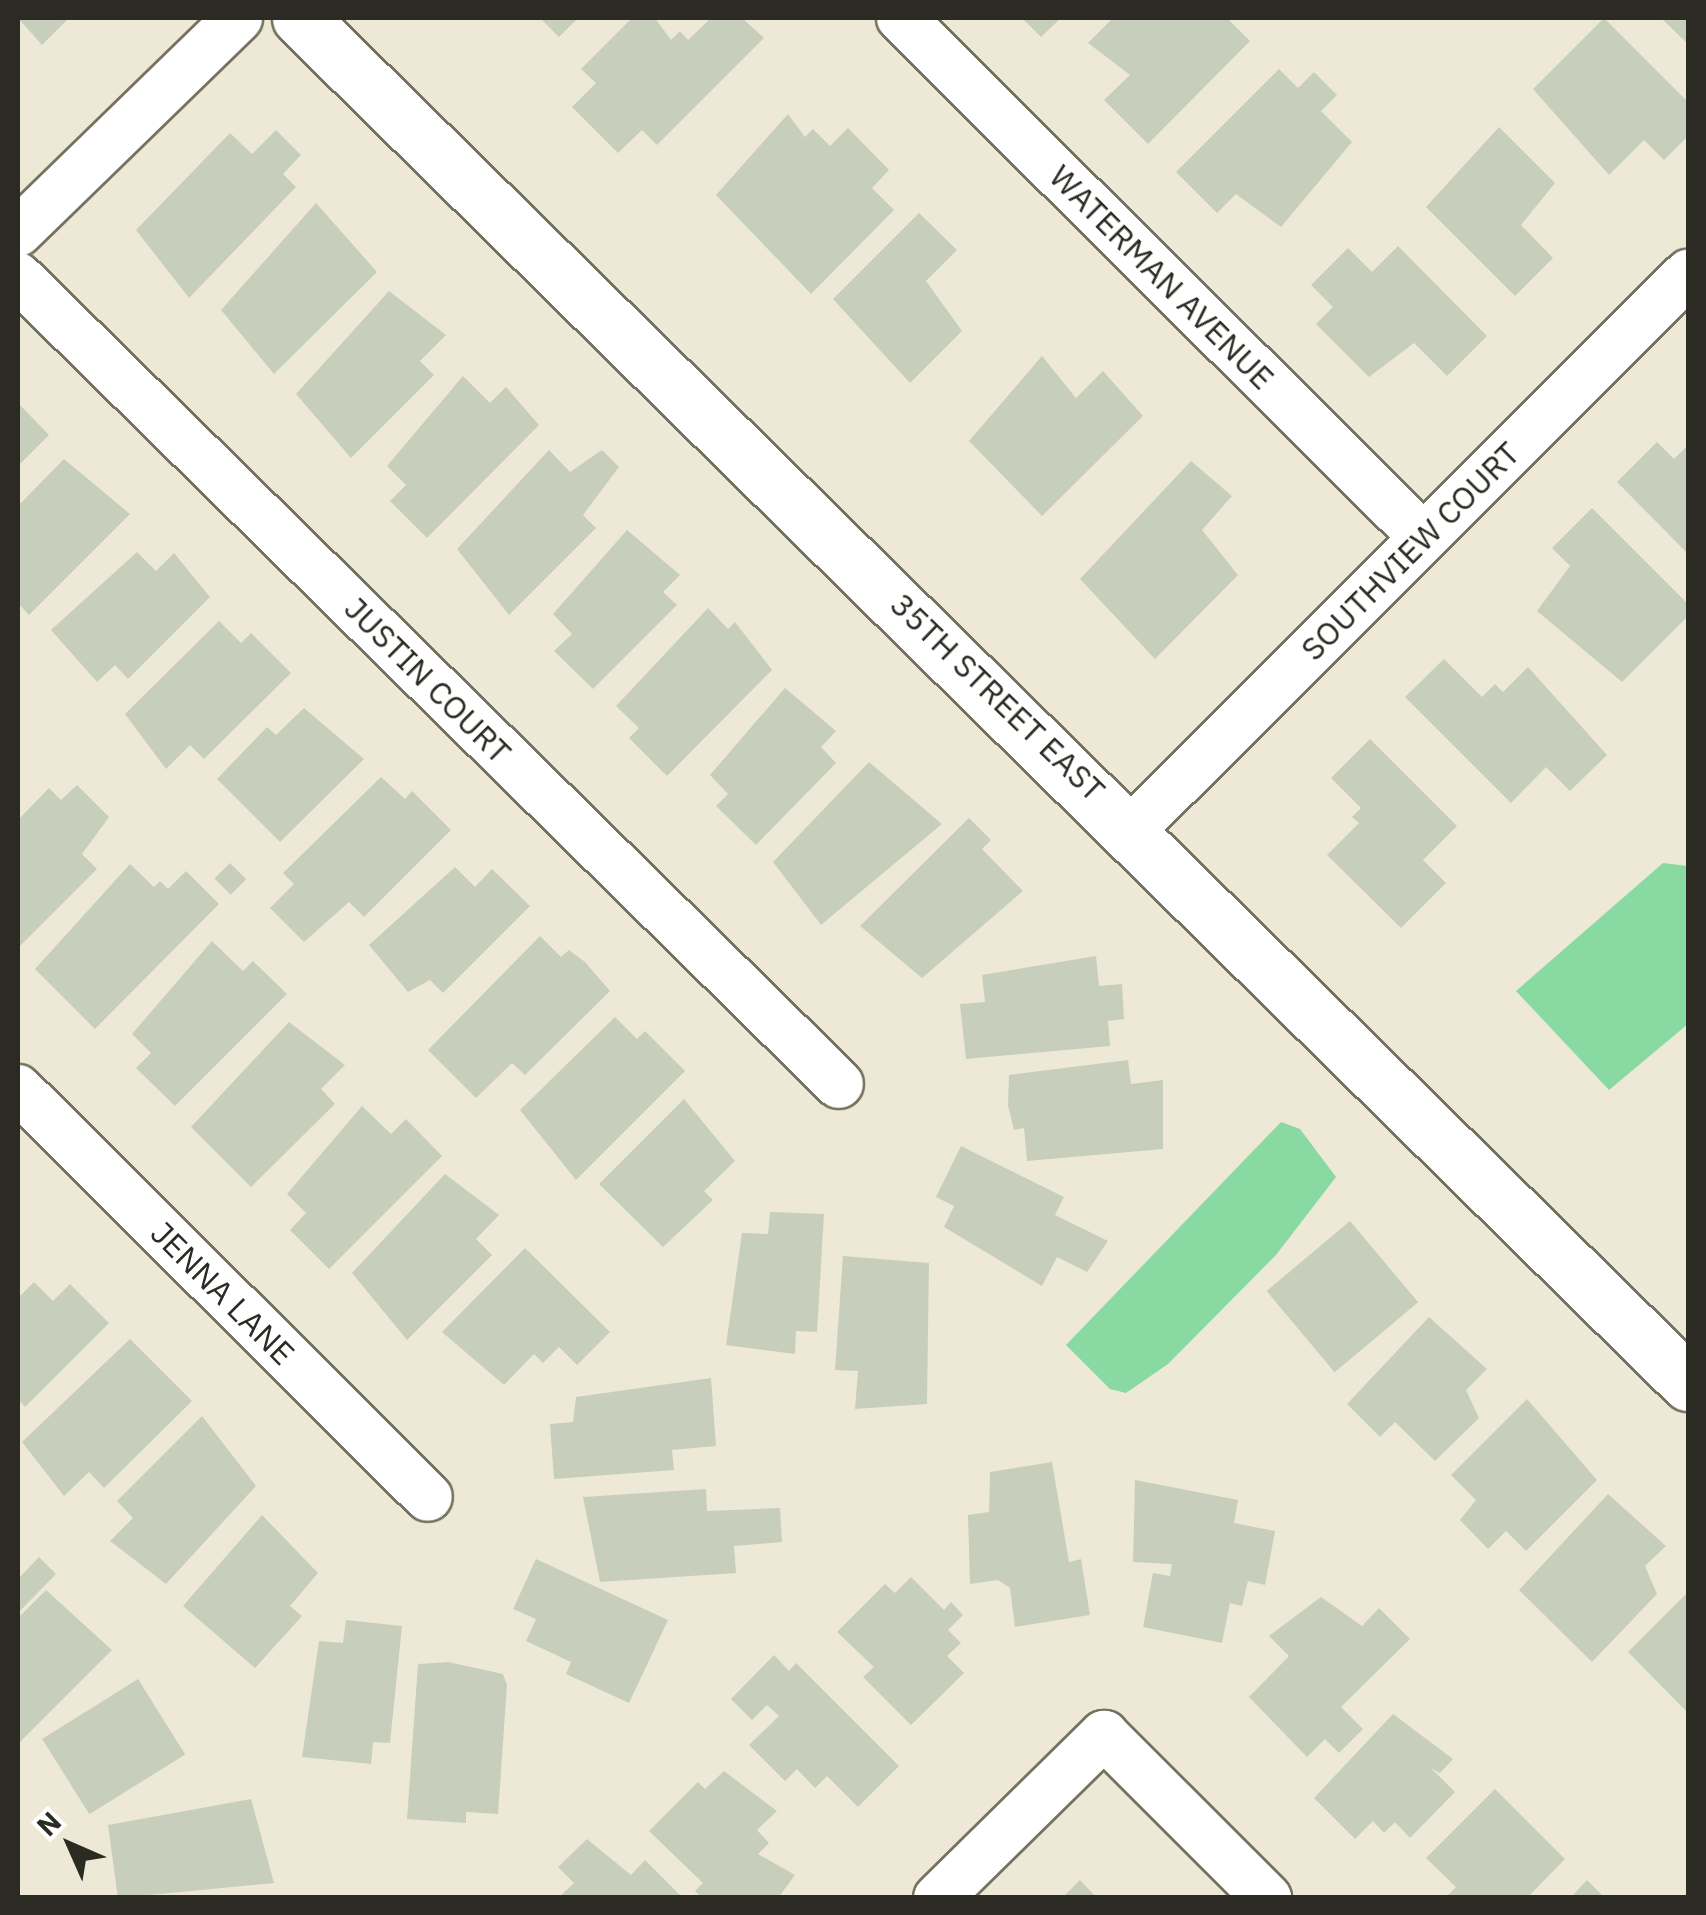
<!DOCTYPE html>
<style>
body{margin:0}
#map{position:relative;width:1706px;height:1915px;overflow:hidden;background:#ede9d6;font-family:"IBM Plex Sans",sans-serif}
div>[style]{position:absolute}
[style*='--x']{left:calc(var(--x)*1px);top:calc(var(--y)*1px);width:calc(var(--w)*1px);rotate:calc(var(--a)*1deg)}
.water>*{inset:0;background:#89daa2}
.building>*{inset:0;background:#c7cfbc;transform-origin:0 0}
.roads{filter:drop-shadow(2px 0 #767261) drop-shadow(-2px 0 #767261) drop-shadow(0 2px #767261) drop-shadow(0 -2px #767261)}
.street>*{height:48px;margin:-24px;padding:0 24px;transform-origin:24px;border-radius:24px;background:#fff}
.secondary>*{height:55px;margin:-27.5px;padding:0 27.5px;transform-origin:27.5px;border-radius:27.5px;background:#fff}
span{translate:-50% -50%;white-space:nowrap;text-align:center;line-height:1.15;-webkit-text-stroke:8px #fff;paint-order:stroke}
.street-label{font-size:32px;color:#2c2b23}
.frame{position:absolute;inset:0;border:20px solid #2c2b23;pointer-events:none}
.north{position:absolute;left:20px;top:1795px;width:100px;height:100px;-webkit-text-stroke:8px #fff;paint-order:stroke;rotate:315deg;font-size:28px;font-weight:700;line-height:40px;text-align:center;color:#2c2b23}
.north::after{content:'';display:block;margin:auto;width:35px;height:45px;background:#2c2b23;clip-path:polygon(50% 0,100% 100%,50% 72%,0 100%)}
</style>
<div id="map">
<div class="water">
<i style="clip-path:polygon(1663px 863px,1688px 866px,1688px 1024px,1609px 1090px,1516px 991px)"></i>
<i style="clip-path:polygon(1281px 1122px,1300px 1129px,1336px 1177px,1276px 1255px,1168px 1364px,1126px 1393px,1110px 1389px,1066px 1345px)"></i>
</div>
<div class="building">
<i style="clip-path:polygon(18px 18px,69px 18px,42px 45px)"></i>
<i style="clip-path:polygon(540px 18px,578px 18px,559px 37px)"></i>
<i style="clip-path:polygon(632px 18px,655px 18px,671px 40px,680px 31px,688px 40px,711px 18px,742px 18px,764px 38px,657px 145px,642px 130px,618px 153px,572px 107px,596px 83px,581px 69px)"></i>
<i style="clip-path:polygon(1022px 18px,1061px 18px,1041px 37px)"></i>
<i style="clip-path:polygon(1113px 18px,1227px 18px,1250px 41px,1148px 144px,1104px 100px,1130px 75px,1088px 43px)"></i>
<i style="clip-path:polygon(1604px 18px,1688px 102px,1688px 136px,1664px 160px,1644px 140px,1609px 175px,1533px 89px)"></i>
<i style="clip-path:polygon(1661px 18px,1688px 18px,1688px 44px)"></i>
<i style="clip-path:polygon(1279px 69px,1298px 88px,1314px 72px,1337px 95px,1321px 111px,1352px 142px,1281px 227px,1236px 194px,1217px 213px,1176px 172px)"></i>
<i style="clip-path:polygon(788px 114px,805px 137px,813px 129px,830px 146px,848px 128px,889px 170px,872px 188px,894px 210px,811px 294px,716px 195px)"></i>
<i style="clip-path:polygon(1499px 127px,1555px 183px,1521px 225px,1553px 258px,1515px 296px,1426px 207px)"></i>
<i style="clip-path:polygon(276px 130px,301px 155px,283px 174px,296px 187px,189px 298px,136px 230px,230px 133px,252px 154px)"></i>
<i style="clip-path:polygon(316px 203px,377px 272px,274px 374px,221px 310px)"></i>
<i style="clip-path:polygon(919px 213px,957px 250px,926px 281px,962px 331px,910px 383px,833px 299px)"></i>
<i style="clip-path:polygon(1398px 246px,1487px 336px,1447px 376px,1414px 343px,1369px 377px,1316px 324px,1333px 307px,1311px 285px,1348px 248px,1372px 272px)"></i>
<i style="clip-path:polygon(389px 291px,446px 335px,420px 361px,434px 375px,351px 458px,296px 394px)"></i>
<i style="clip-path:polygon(1042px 356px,1076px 398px,1103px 371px,1143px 416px,1042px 516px,969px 441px)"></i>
<i style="clip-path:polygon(463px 376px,490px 403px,506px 387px,539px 425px,427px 538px,390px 501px,406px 485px,387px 466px)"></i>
<i style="clip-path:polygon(18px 403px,49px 435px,18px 466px)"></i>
<i style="clip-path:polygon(1657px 442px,1674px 459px,1688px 445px,1688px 554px,1617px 482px)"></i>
<i style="clip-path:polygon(549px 450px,570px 472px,602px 450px,619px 467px,583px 515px,596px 528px,509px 615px,457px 549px)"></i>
<i style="clip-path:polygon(64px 459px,130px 514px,29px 615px,18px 603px,18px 506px)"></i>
<i style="clip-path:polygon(1191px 461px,1232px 496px,1202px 530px,1238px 575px,1155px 659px,1080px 579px)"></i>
<i style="clip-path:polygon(1592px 508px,1688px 604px,1688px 616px,1622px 682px,1537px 611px,1570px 566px,1552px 548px)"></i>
<i style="clip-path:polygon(627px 530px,680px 575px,663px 592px,677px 605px,593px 689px,554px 651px,572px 634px,553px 614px)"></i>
<i style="clip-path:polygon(137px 552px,156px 571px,174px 553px,210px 597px,128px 679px,115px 665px,97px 682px,51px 630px)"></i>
<i style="clip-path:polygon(708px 608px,728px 629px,735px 622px,772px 670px,667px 776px,629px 738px,639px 728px,616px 706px)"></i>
<i style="clip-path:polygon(219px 621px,241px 643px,251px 633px,291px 673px,204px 759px,190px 745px,166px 769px,125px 714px)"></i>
<i style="clip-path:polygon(1444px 659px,1482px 697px,1495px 684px,1503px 692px,1528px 667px,1607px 755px,1570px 791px,1546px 767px,1511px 803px,1405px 697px)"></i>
<i style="clip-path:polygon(785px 688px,836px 731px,821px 747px,836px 763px,756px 845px,716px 806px,728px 794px,710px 775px)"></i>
<i style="clip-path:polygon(304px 708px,364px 759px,280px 842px,217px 779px,267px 727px,276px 735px)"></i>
<i style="clip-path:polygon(1370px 739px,1457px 826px,1423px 860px,1446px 883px,1401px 928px,1327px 855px,1359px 823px,1352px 817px,1361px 808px,1331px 778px)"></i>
<i style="clip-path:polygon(869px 762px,942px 824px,821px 925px,773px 862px)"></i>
<i style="clip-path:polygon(381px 777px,405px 799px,412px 791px,451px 830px,364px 917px,349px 902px,304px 942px,270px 908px,294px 884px,283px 873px)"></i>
<i style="clip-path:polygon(77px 785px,109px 817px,82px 854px,97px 869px,18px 948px,18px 820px,49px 788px,61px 800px)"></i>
<i style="clip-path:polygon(969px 818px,991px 840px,982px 849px,1023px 891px,922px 978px,860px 926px)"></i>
<i style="left:230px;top:863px;width:23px;height:22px;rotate:45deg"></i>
<i style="clip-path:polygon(130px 864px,154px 887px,160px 881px,168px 889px,186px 871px,219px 904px,95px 1029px,35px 969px)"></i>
<i style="clip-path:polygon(455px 867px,475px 887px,492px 869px,530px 906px,443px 993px,430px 980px,408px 992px,369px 945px)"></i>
<i style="clip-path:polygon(540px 936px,561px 957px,569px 950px,585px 962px,610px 991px,525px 1075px,512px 1063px,476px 1098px,428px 1050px)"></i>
<i style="clip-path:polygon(212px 941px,243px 971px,253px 961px,287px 994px,175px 1106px,136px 1068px,151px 1053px,132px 1034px)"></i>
<i style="clip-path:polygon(1096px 956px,1099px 986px,1122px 984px,1124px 1019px,1108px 1021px,1110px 1046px,966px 1059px,960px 1004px,985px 1002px,982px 975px)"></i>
<i style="clip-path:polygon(615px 1017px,637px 1039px,645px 1031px,685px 1071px,576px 1180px,520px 1110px)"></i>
<i style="clip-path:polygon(289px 1022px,345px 1065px,321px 1089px,335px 1104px,251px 1187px,191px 1127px)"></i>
<i style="clip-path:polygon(1128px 1060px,1131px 1084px,1163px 1080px,1163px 1149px,1027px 1161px,1024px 1128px,1014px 1130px,1008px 1106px,1009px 1075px)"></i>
<i style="clip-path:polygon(684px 1099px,735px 1161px,704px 1191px,713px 1200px,663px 1247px,599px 1184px)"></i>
<i style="clip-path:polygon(362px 1106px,391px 1134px,406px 1119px,442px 1156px,329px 1269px,290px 1230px,306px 1213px,287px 1194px)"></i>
<i style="clip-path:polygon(961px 1146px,1064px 1197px,1055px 1215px,1108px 1241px,1087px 1272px,1057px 1257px,1042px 1286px,944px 1227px,954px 1206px,936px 1197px)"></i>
<i style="clip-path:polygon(445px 1174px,499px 1215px,476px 1239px,492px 1255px,407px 1340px,352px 1273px)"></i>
<i style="clip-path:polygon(770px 1212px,824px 1214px,817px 1332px,796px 1331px,795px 1354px,726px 1345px,742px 1233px,768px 1234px)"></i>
<i style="left:1350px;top:1221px;width:106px;height:109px;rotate:50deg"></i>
<i style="clip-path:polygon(525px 1248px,610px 1332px,577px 1365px,559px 1347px,543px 1363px,534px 1354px,504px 1385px,442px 1332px)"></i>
<i style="clip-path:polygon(843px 1256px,929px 1263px,927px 1404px,855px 1409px,858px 1371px,835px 1370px)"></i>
<i style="clip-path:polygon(34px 1282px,53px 1301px,70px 1284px,109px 1323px,25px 1407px,18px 1399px,18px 1298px)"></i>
<i style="clip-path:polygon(1429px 1317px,1487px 1369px,1466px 1390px,1479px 1418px,1435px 1461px,1395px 1422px,1380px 1437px,1347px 1404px)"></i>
<i style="clip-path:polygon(130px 1339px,192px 1401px,104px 1488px,89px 1472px,64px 1496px,22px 1442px)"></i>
<i style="clip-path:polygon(711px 1378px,716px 1446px,672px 1450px,674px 1470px,554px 1479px,550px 1424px,573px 1422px,576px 1397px)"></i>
<i style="clip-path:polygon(1527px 1399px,1597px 1480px,1526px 1551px,1506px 1531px,1488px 1549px,1460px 1520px,1476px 1500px,1451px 1475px)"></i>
<i style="clip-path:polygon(202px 1416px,256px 1486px,166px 1584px,110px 1541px,133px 1518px,117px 1501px)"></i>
<i style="clip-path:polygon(1052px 1462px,1069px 1562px,1081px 1559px,1090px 1615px,1015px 1627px,1010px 1588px,998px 1580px,970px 1584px,968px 1515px,989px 1512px,990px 1472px)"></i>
<i style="clip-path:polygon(1135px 1480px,1238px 1500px,1234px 1523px,1275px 1531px,1265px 1585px,1248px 1581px,1242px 1606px,1230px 1603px,1222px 1643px,1143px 1627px,1153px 1573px,1170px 1576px,1172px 1564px,1133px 1562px)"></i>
<i style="clip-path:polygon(706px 1489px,707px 1511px,780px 1508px,782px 1542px,734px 1546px,736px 1573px,600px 1582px,583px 1497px)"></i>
<i style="clip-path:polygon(1608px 1494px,1666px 1546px,1645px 1566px,1657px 1594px,1592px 1662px,1519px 1590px)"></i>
<i style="clip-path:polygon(262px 1515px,318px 1573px,290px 1606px,302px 1616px,255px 1668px,183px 1606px)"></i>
<i style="clip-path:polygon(39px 1557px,56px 1574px,18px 1613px,18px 1579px)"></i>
<i style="clip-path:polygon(536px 1559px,668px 1620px,629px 1703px,566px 1674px,571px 1662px,526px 1641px,536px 1619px,513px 1609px)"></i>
<i style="clip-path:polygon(911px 1577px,944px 1610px,951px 1602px,963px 1615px,948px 1630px,961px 1643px,947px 1656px,964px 1673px,911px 1725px,863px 1677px,874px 1667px,837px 1632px,885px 1584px,895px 1593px)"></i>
<i style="clip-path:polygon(46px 1590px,112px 1650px,18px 1744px,18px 1618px)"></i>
<i style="clip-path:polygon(1688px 1592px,1688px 1713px,1628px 1652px)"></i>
<i style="clip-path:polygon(1321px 1597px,1362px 1626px,1379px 1608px,1410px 1639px,1341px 1707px,1363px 1729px,1339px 1753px,1325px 1739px,1307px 1757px,1249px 1697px,1289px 1656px,1269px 1636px)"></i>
<i style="clip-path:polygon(346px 1620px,402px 1626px,390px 1743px,373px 1742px,371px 1764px,302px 1757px,319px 1641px,343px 1643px)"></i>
<i style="clip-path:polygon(774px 1655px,789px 1671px,796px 1663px,899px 1766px,858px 1807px,827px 1776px,815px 1788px,797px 1769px,785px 1781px,749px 1745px,779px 1716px,767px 1705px,752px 1720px,731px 1699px)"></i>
<i style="clip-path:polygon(448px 1662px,503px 1674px,507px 1685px,498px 1814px,466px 1812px,466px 1823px,407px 1819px,418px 1664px)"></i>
<i style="left:138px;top:1679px;width:89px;height:113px;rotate:58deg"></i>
<i style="clip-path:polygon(1393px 1714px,1453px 1759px,1440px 1773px,1431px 1768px,1455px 1792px,1410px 1838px,1395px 1822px,1384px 1833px,1373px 1821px,1355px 1839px,1314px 1798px)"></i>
<i style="clip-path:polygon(724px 1771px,777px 1811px,757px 1830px,769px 1843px,758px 1854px,795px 1875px,778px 1898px,702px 1898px,695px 1891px,703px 1883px,649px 1831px,698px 1782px,705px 1789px)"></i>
<i style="clip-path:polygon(1495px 1789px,1565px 1859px,1527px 1898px,1445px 1898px,1456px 1887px,1426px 1858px)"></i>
<i style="clip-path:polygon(251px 1799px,274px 1883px,118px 1898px,108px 1825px)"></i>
<i style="clip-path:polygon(587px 1839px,631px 1875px,645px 1860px,683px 1898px,558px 1898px,574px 1883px,558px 1867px)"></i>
<i style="clip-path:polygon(1080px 1880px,1097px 1898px,1062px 1898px)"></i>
<i style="clip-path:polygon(1587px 1880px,1605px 1898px,1570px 1898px)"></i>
</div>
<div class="roads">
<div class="street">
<i style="--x:901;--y:18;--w:736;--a:44.83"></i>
<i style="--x:18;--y:232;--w:307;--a:-44.2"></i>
<i style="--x:18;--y:277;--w:1151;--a:44.51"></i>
<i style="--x:1132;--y:829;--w:786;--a:-44.95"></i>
<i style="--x:18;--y:1089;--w:578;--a:44.86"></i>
<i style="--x:938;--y:1898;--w:233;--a:-44.5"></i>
<i style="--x:1104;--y:1735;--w:231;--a:45"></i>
</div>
<div class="secondary">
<i style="--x:300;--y:18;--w:1947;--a:44.52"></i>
</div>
</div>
<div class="street-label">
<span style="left:1162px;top:277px;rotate:45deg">WATERMAN AVENUE</span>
<span style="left:1410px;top:551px;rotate:-45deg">SOUTHVIEW COURT</span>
<span style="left:428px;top:680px;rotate:45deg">JUSTIN COURT</span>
<span style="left:998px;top:697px;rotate:44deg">35TH STREET EAST</span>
<span style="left:223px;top:1293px;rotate:45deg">JENNA LANE</span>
</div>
<div class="frame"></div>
<div class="north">N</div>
</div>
